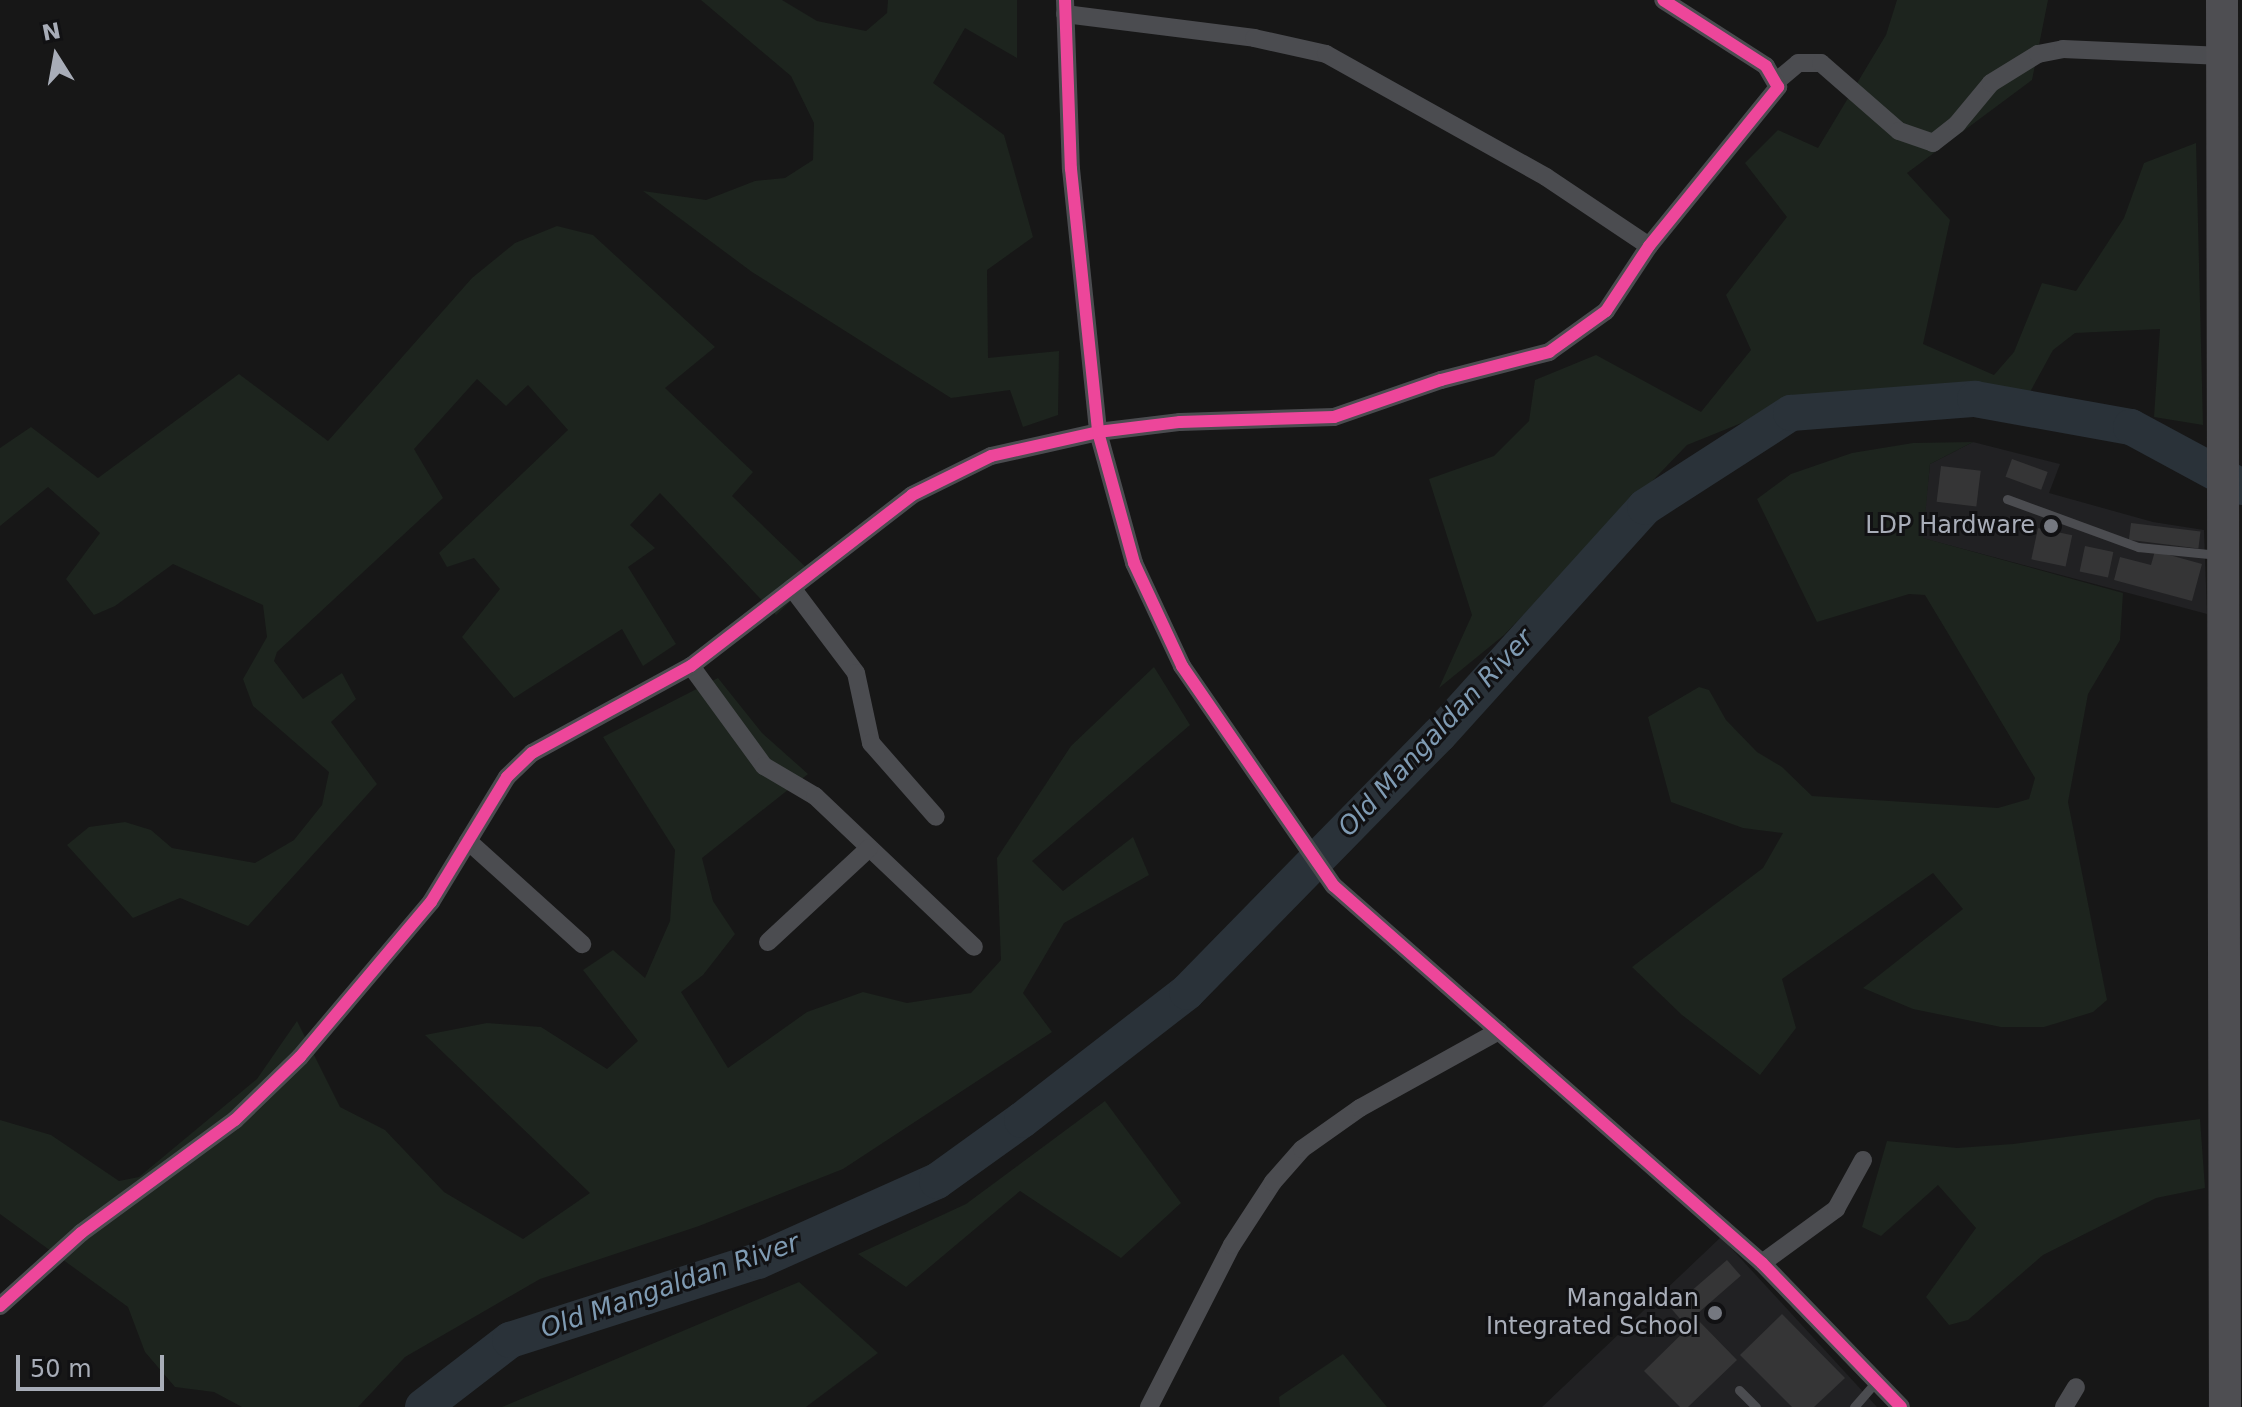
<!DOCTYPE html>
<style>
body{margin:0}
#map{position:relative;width:2242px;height:1407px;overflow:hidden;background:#171717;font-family:"DejaVu Sans",sans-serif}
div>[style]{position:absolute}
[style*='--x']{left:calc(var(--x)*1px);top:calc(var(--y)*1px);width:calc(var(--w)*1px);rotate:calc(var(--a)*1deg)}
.built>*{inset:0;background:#212123}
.green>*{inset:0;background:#1d241e}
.river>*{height:36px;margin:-18px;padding:0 18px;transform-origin:18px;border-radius:18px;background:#2a3239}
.building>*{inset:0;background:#353536;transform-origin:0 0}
.service>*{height:9px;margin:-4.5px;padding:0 4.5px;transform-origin:4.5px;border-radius:4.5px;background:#4b4c50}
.minor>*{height:18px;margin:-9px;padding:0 9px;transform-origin:9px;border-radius:9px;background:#4b4c50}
.trunk>*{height:32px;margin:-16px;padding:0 16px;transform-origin:16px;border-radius:16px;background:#4e4e52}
.cycleway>*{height:12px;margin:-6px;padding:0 6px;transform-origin:6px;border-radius:6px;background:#ed469a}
.dots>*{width:22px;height:22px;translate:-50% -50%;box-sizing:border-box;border:4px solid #111113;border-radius:50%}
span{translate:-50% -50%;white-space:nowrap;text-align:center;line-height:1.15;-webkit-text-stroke:6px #111113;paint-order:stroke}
.poi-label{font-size:24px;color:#a8adb8}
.right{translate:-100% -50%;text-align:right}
.water-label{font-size:26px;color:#7f9bb3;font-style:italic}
.north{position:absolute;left:16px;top:16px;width:80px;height:80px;-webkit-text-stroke:6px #111113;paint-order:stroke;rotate:349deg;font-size:22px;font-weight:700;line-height:32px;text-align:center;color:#a8adb8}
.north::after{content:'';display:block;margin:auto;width:28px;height:36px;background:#a8adb8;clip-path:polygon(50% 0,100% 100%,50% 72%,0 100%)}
.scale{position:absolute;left:16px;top:1355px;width:148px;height:36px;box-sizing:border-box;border:4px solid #a8adb8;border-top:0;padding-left:10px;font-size:24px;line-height:28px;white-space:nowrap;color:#a8adb8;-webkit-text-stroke:6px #111113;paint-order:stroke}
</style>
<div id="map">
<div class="built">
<i style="clip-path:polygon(1973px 442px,2060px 464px,2049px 493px,2153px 522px,2204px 530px,2207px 614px,1922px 538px,1930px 464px)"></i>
<i style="clip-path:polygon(1721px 1237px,1877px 1407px,1542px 1407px)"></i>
</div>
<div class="green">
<i style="clip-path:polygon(701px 0,782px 0,817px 21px,866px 31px,887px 13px,888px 0,1017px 0,1017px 58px,965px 28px,933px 83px,1004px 135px,1033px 237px,987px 270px,988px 358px,1059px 351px,1058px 415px,1023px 427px,1010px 390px,951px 398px,752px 272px,643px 191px,706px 200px,755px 181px,785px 178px,813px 160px,814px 123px,791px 76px)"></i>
<i style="clip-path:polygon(1897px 0,2048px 0,2032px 80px,1907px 173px,1950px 220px,1923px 344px,1994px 375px,2014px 352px,2042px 283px,2076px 291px,2124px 218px,2144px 163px,2196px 143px,2203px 425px,2154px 417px,2160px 329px,2075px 333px,2053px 350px,2030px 392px,1936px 388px,1796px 401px,1687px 445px,1504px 635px,1439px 688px,1472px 615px,1429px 479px,1494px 456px,1529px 421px,1535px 380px,1596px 355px,1701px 412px,1751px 350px,1726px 295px,1787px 217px,1745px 163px,1778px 130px,1818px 148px,1886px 35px)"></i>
<i style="clip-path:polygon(557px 226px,593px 235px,715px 347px,665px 388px,753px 472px,732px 496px,816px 577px,776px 615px,660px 493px,630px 525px,655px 548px,628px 567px,676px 644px,643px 666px,622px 629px,514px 698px,462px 637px,500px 589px,474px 558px,447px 567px,439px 553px,568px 430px,528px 385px,506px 406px,477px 379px,414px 449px,443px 498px,277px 652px,274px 661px,303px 699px,342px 673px,356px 699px,331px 722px,377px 784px,248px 926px,180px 898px,133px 918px,67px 845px,89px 827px,125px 822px,151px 830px,172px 848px,255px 863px,294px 840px,322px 805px,329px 772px,253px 706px,243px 679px,267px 637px,263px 605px,173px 564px,115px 606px,94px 615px,66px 579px,100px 533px,48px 487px,0 526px,0 448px,31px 427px,98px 478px,239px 374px,328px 441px,472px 278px,515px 243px)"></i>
<i style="clip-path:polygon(1973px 442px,1930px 464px,1923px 538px,2123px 593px,2120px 640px,2088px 694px,2068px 802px,2107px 1000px,2093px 1012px,2044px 1027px,2001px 1027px,1913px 1009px,1863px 988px,1963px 909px,1933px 873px,1782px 979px,1796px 1028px,1760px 1075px,1682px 1015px,1632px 967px,1763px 868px,1783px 833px,1743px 828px,1671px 802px,1648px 717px,1699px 687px,1709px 690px,1726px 720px,1757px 752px,1782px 767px,1812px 796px,1998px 808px,2029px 799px,2035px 778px,1925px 595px,1909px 594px,1817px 622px,1757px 499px,1791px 474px,1852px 453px,1913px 443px)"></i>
<i style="clip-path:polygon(1154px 667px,1190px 725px,1032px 861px,1063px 891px,1133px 837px,1149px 875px,1064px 923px,1023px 993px,1052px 1032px,843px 1169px,699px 1226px,540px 1279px,405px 1357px,358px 1407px,242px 1407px,214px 1392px,175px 1387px,145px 1352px,128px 1307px,0 1214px,0 1120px,51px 1135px,119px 1181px,139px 1177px,257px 1079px,297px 1021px,340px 1107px,385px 1130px,444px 1192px,523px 1239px,590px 1193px,425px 1035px,487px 1023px,541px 1027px,607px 1069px,638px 1041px,583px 970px,613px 950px,645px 978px,670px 921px,675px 850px,603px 737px,718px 678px,762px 733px,808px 774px,702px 858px,713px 901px,735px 934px,703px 975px,681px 992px,728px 1068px,807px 1012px,863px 992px,907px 1003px,971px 993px,1001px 960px,997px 858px,1071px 746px)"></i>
<i style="clip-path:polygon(1105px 1101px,1181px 1203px,1121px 1258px,1020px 1191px,906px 1287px,858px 1254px,966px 1204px)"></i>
<i style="clip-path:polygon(2200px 1119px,2205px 1188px,2156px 1198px,2043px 1255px,1968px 1320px,1949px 1325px,1926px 1297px,1976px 1228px,1938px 1185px,1881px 1236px,1862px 1227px,1887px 1141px,1957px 1148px,2013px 1144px)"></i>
<i style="clip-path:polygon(799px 1282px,878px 1353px,806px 1407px,502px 1407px)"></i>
<i style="clip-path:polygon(1343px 1354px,1387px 1407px,1280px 1407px,1279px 1397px)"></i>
</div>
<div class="river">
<i style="--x:423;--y:1407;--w:110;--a:-37.6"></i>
<i style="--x:510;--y:1340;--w:260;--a:-17.7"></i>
<i style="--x:758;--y:1261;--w:196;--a:-24.1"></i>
<i style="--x:937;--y:1181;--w:105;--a:-35.7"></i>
<i style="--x:1022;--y:1120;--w:209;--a:-37.8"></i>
<i style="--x:1187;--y:992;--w:360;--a:-45.6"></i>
<i style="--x:1439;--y:735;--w:307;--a:-47.9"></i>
<i style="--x:1645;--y:507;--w:174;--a:-32.8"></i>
<i style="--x:1791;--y:413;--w:185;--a:-4.4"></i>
<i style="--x:1975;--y:399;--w:158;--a:10.2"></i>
<i style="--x:2131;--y:427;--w:126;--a:28.4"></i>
</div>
<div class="building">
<i style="left:2012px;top:459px;width:38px;height:19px;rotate:20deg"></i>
<i style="left:1941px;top:466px;width:40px;height:36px;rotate:7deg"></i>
<i style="left:2131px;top:523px;width:70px;height:17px;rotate:7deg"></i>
<i style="left:2038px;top:528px;width:35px;height:32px;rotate:12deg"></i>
<i style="left:2085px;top:546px;width:29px;height:26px;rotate:12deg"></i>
<i style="clip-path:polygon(2155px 551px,2202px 564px,2192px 601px,2114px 580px,2120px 557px,2151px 565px)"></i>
<i style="left:1727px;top:1260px;width:21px;height:74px;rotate:49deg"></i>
<i style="clip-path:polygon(1782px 1314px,1845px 1378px,1814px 1407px,1792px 1407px,1740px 1355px)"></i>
<i style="clip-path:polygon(1697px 1319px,1737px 1360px,1688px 1407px,1680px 1407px,1644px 1371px)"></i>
</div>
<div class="service">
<i style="--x:2007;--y:499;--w:140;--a:20.1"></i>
<i style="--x:2138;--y:547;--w:81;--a:5.6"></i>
<i style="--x:1739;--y:1390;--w:24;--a:45"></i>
<i style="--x:1854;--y:1407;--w:33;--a:-49"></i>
</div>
<div class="minor">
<i style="--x:1065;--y:0;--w:169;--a:88"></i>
<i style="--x:1071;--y:169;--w:264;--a:84.1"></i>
<i style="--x:1098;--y:432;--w:136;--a:74.6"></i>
<i style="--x:1134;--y:563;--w:114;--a:65"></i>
<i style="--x:1182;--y:666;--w:267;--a:55.4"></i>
<i style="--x:1334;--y:886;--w:570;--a:41.37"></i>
<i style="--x:1762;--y:1263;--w:200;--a:46"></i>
<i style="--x:1065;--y:14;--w:191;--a:7.2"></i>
<i style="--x:1254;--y:38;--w:74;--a:12.5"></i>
<i style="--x:1326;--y:54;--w:252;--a:29.2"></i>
<i style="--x:1546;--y:177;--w:124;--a:33.8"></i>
<i style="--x:1778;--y:80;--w:26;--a:-40"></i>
<i style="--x:1798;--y:63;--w:23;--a:0"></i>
<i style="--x:1821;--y:63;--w:103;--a:41.1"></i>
<i style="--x:1899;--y:131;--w:36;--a:19"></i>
<i style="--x:1933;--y:143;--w:31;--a:-38"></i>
<i style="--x:1957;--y:124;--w:53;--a:-50.3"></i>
<i style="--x:1991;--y:83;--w:55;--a:-31.7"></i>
<i style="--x:2038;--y:54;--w:25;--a:-11"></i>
<i style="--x:2063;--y:49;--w:160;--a:2.5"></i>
<i style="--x:792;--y:588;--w:106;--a:53"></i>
<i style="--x:856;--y:673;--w:72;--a:77.9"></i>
<i style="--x:871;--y:743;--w:98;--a:48.7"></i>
<i style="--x:691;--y:666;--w:124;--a:53.9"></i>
<i style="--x:764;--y:766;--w:59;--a:30.5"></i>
<i style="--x:815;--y:796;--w:219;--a:43.5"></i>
<i style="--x:468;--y:841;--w:154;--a:42.1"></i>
<i style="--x:768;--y:942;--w:138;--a:-42.9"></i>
<i style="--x:1762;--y:1263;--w:92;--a:-36.1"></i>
<i style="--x:1836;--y:1209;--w:56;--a:-61.1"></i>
<i style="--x:0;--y:1306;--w:109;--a:-42"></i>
<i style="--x:81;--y:1233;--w:191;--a:-36.3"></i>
<i style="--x:235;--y:1120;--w:91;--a:-44.1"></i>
<i style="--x:300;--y:1057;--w:203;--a:-49.8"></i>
<i style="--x:431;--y:902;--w:146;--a:-58.7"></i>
<i style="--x:507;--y:777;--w:35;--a:-44"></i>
<i style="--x:532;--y:753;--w:181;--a:-28.7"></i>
<i style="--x:691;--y:666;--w:279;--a:-37.7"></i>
<i style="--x:912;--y:495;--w:88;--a:-26.3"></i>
<i style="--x:991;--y:456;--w:110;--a:-12.6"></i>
<i style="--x:1098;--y:432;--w:83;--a:-7"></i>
<i style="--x:1180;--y:422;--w:154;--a:-1.9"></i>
<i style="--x:1334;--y:417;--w:113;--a:-19.1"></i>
<i style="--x:1441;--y:380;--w:112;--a:-14.5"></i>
<i style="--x:1549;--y:352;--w:70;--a:-35.7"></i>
<i style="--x:1606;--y:311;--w:78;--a:-56.5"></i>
<i style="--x:1649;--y:246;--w:205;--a:-50.9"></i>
<i style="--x:1778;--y:87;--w:24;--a:-120"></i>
<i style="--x:1766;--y:66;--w:122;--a:-147.3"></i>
<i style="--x:1149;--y:1407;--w:182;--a:-62.9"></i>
<i style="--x:1232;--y:1245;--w:75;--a:-56.9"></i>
<i style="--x:1273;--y:1182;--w:44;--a:-48.7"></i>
<i style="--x:1302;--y:1149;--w:71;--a:-35.3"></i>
<i style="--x:1360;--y:1108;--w:159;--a:-29"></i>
<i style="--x:2064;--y:1407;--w:23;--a:-59"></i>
</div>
<div class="trunk">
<i style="--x:2222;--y:0;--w:1407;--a:89.88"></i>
</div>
<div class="cycleway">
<i style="--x:1065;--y:0;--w:169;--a:88"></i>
<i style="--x:1071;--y:169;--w:264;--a:84.1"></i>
<i style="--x:1098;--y:432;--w:136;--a:74.6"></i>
<i style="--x:1134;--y:563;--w:114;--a:65"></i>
<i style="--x:1182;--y:666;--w:267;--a:55.4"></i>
<i style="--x:1334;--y:886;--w:570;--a:41.37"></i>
<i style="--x:1762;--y:1263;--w:200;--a:46"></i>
<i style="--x:0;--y:1306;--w:109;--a:-42"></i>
<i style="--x:81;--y:1233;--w:191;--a:-36.3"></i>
<i style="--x:235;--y:1120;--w:91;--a:-44.1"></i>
<i style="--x:300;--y:1057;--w:203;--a:-49.8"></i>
<i style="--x:431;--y:902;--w:146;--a:-58.7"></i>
<i style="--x:507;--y:777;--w:35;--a:-44"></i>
<i style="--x:532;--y:753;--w:181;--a:-28.7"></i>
<i style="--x:691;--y:666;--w:279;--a:-37.7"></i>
<i style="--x:912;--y:495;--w:88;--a:-26.3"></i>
<i style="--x:991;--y:456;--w:110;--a:-12.6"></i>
<i style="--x:1098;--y:432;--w:83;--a:-7"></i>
<i style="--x:1180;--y:422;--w:154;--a:-1.9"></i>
<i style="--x:1334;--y:417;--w:113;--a:-19.1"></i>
<i style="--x:1441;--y:380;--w:112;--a:-14.5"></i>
<i style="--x:1549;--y:352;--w:70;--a:-35.7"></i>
<i style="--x:1606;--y:311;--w:78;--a:-56.5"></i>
<i style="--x:1649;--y:246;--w:205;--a:-50.9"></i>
<i style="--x:1778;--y:87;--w:24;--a:-120"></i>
<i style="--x:1766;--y:66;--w:122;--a:-147.3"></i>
</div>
<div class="dots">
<i style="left:2051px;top:526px;background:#757880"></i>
<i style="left:1715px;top:1313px;background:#757880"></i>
</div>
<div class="poi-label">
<span class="right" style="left:2035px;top:526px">LDP Hardware</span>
<span class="right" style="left:1699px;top:1313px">Mangaldan<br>Integrated School</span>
</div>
<div class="water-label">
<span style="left:1436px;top:733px;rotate:-47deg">Old Mangaldan River</span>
<span style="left:670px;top:1286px;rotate:-19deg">Old Mangaldan River</span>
</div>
<div class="north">N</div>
<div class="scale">50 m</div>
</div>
